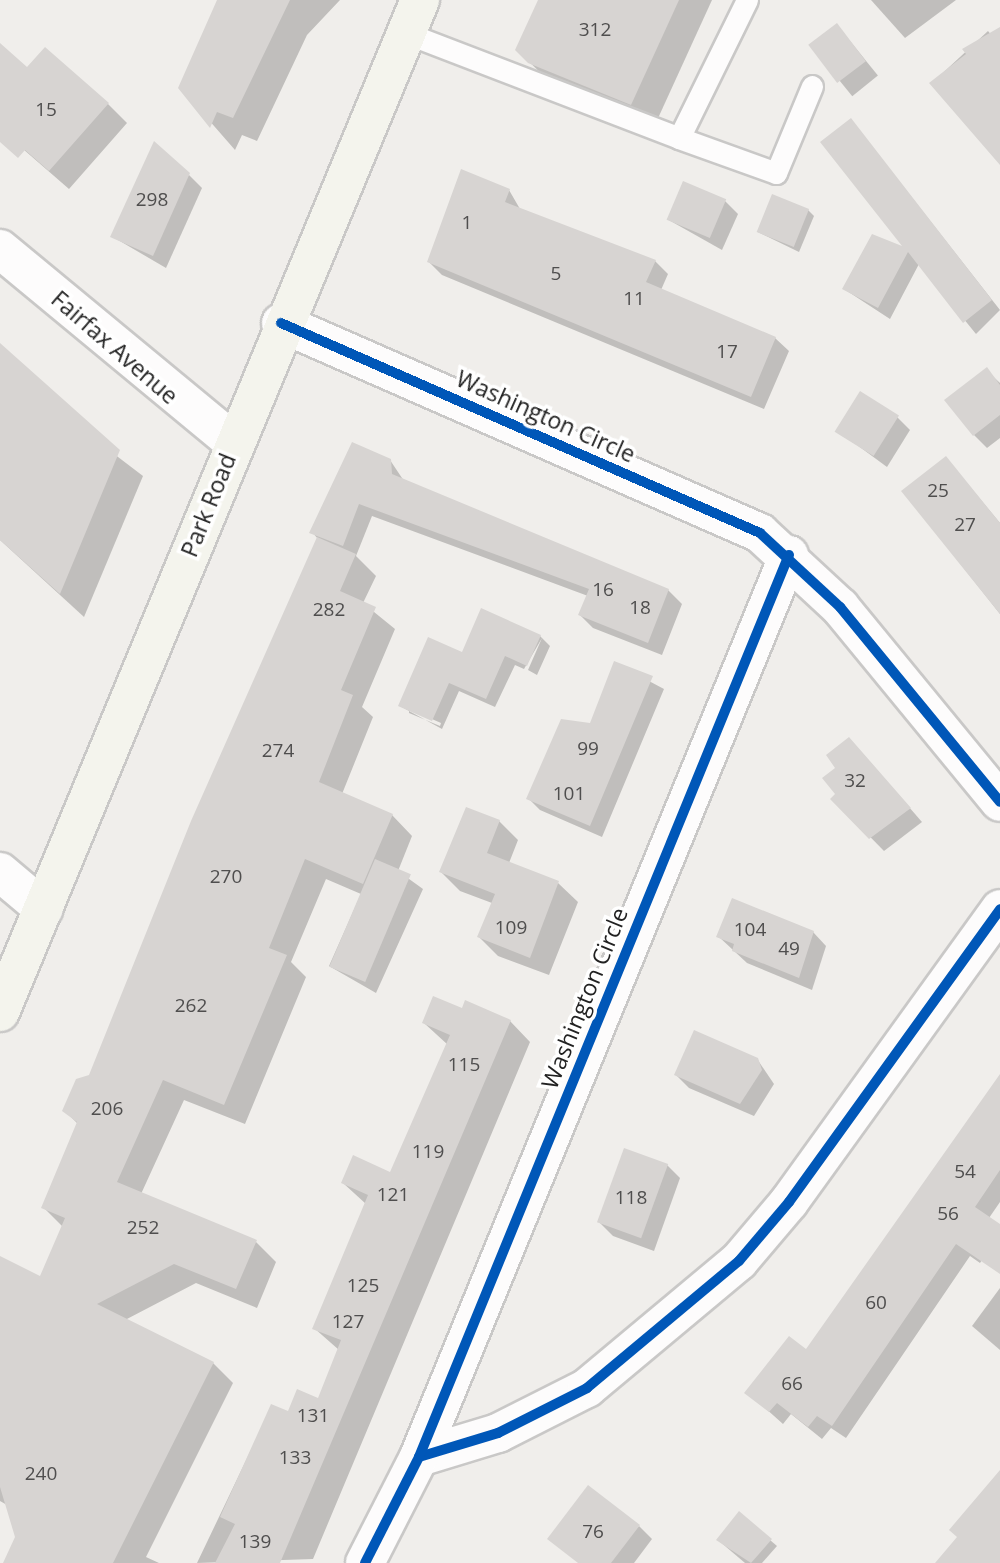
<!DOCTYPE html>
<style>
body{margin:0}
#map{position:relative;width:1000px;height:1563px;overflow:hidden;background:#f0eeeb;font-family:"Open Sans",sans-serif}
div>[style]{position:absolute}
[style*='--x']{left:calc(var(--x)*1px);top:calc(var(--y)*1px);width:calc(var(--w)*1px);rotate:calc(var(--a)*1deg)}
.shadow>*{inset:0;background:#0003;transform-origin:0 0}
.building>*{inset:0;background:#d7d4d2;transform-origin:0 0}
.roads{filter:drop-shadow(2px 0 #c9c8c7) drop-shadow(-2px 0 #c9c8c7) drop-shadow(0 2px #c9c8c7) drop-shadow(0 -2px #c9c8c7)}
.service>*{height:21px;margin:-10.5px;padding:0 10.5px;transform-origin:10.5px;border-radius:10.5px;background:#fdfcfc}
.minor>*{height:38px;margin:-19px;padding:0 19px;transform-origin:19px;border-radius:19px;background:#fdfcfc}
.secondary>*{height:38px;margin:-19px;padding:0 19px;transform-origin:19px;border-radius:19px;background:#f4f4ed}
.cycleway>*{height:10px;margin:-5px;padding:0 5px;transform-origin:5px;border-radius:5px;background:#0057b8}
span{translate:-50% -50%;white-space:nowrap;text-align:center;line-height:1.15;-webkit-text-stroke:7px #fff;paint-order:stroke}
.number-label{font-size:19px;color:#4f4e4e}
.number-label span{-webkit-text-stroke-width:0}
.street-label{font-size:23px;color:#222}
</style>
<div id="map">
<div class="shadow">
<i style="clip-path:polygon(219px 0,340px 0,307px 35px,257px 141px,242px 135px,235px 150px,180px 87px)"></i>
<i style="clip-path:polygon(542px 0,712px 0,654px 127px,553px 85px,517px 50px)"></i>
<i style="clip-path:polygon(871px 0,956px 0,905px 38px)"></i>
<i style="left:837px;top:25px;width:65px;height:33px;rotate:51deg"></i>
<i style="clip-path:polygon(1000px 30px,1000px 162px,932px 83px,988px 31px,992px 36px)"></i>
<i style="clip-path:polygon(0 46px,27px 70px,108px 104px,127px 123px,69px 189px,0 129px)"></i>
<i style="clip-path:polygon(851px 120px,1000px 310px,976px 334px,919px 264px,890px 319px,844px 289px,907px 250px)"></i>
<i style="clip-path:polygon(189px 175px,202px 188px,166px 268px,113px 237px)"></i>
<i style="clip-path:polygon(509px 190px,520px 209px,655px 261px,668px 274px,661px 290px,775px 338px,789px 351px,764px 409px,442px 275px,429px 262px)"></i>
<i style="clip-path:polygon(725px 201px,738px 214px,722px 250px,667px 219px)"></i>
<i style="clip-path:polygon(808px 210px,814px 216px,799px 252px,758px 232px)"></i>
<i style="clip-path:polygon(0 367px,143px 476px,84px 617px,0 540px)"></i>
<i style="clip-path:polygon(986px 370px,1000px 383px,1000px 438px,987px 448px,974px 435px)"></i>
<i style="clip-path:polygon(897px 417px,910px 430px,887px 467px,838px 431px)"></i>
<i style="clip-path:polygon(946px 458px,1000px 523px,1000px 614px,903px 491px)"></i>
<i style="clip-path:polygon(390px 460px,404px 481px,668px 590px,682px 604px,662px 655px,593px 628px,580px 615px,588px 596px,372px 516px,356px 556px,376px 576px,363px 603px,395px 629px,362px 707px,373px 717px,342px 794px,392px 815px,412px 836px,398px 871px,423px 889px,376px 993px,329px 966px,361px 894px,326px 879px,291px 962px,306px 977px,245px 1124px,184px 1100px,141px 1194px,256px 1242px,276px 1262px,257px 1308px,196px 1283px,125px 1320px,213px 1363px,233px 1383px,146px 1557px,159px 1563px,5px 1563px,17px 1537px,7px 1505px,0 1501px,0 1277px,41px 1278px,63px 1227px,43px 1207px,78px 1124px,64px 1110px,90px 1077px,318px 539px,312px 532px)"></i>
<i style="clip-path:polygon(evenodd,540px 636px,550px 646px,537px 675px,528px 670px,542px 638px,524px 669px,515px 665px,495px 707px,459px 691px,442px 729px,400px 706px,463px 654px,540px 636px,409px 709px,441px 723px,440px 726px,409px 713px,409px 709px)"></i>
<i style="clip-path:polygon(615px 663px,664px 689px,602px 837px,540px 810px,528px 798px,591px 725px)"></i>
<i style="clip-path:polygon(862px 753px,922px 822px,884px 851px,833px 799px)"></i>
<i style="clip-path:polygon(499px 821px,518px 840px,509px 863px,558px 883px,578px 902px,549px 975px,498px 956px,479px 937px,492px 903px,460px 891px,441px 872px)"></i>
<i style="clip-path:polygon(813px 932px,826px 946px,812px 990px,747px 963px,718px 936px)"></i>
<i style="clip-path:polygon(463px 1011px,510px 1021px,530px 1042px,313px 1559px,197px 1563px,272px 1406px,289px 1413px,319px 1400px,339px 1350px,314px 1328px,366px 1204px,343px 1183px,391px 1174px,448px 1045px,424px 1023px)"></i>
<i style="clip-path:polygon(757px 1059px,774px 1084px,754px 1116px,689px 1088px,676px 1075px)"></i>
<i style="clip-path:polygon(1000px 1077px,1000px 1202px,989px 1218px,1000px 1233px,980px 1263px,970px 1256px,846px 1438px,831px 1428px,822px 1439px,791px 1414px,783px 1424px,747px 1392px,806px 1352px)"></i>
<i style="clip-path:polygon(667px 1165px,680px 1178px,654px 1251px,613px 1236px,600px 1223px)"></i>
<i style="clip-path:polygon(1000px 1288px,1000px 1350px,972px 1326px)"></i>
<i style="clip-path:polygon(639px 1526px,652px 1539px,634px 1563px,605px 1563px)"></i>
<i style="clip-path:polygon(718px 1540px,770px 1540px,777px 1546px,762px 1563px,745px 1563px)"></i>
</div>
<div class="building">
<i style="clip-path:polygon(217px 0,290px 0,233px 118px,217px 112px,210px 128px,178px 88px)"></i>
<i style="clip-path:polygon(538px 0,679px 0,631px 105px,528px 63px,515px 50px)"></i>
<i style="left:837px;top:23px;width:48px;height:36px;rotate:53deg"></i>
<i style="clip-path:polygon(1000px 27px,1000px 165px,929px 83px,966px 54px,962px 49px)"></i>
<i style="clip-path:polygon(0 43px,27px 67px,45px 47px,109px 103px,49px 171px,25px 150px,18px 158px,0 142px)"></i>
<i style="clip-path:polygon(851px 118px,992px 300px,963px 323px,908px 252px,878px 308px,842px 289px,872px 234px,902px 246px,820px 142px)"></i>
<i style="clip-path:polygon(154px 141px,190px 173px,153px 256px,110px 237px)"></i>
<i style="clip-path:polygon(461px 169px,510px 189px,505px 202px,656px 260px,646px 282px,776px 337px,751px 397px,427px 262px)"></i>
<i style="left:683px;top:181px;width:47px;height:42px;rotate:23deg"></i>
<i style="left:772px;top:194px;width:40px;height:41px;rotate:22deg"></i>
<i style="clip-path:polygon(0 343px,120px 450px,60px 594px,0 540px)"></i>
<i style="clip-path:polygon(987px 367px,1000px 385px,1000px 415px,973px 436px,944px 400px)"></i>
<i style="left:860px;top:391px;width:46px;height:48px;rotate:32deg"></i>
<i style="clip-path:polygon(352px 442px,391px 459px,392px 474px,669px 589px,648px 643px,578px 615px,589px 589px,359px 504px,343px 546px,309px 533px)"></i>
<i style="clip-path:polygon(946px 456px,1000px 523px,1000px 614px,901px 491px)"></i>
<i style="clip-path:polygon(317px 537px,356px 554px,340px 591px,376px 607px,341px 690px,353px 695px,319px 782px,393px 814px,363px 884px,305px 859px,269px 948px,287px 955px,224px 1105px,163px 1080px,117px 1182px,257px 1240px,236px 1289px,174px 1264px,97px 1304px,214px 1362px,113px 1563px,3px 1563px,15px 1537px,0 1487px,0 1256px,40px 1276px,65px 1218px,41px 1208px,77px 1122px,62px 1111px,76px 1079px,89px 1075px,191px 821px)"></i>
<i style="clip-path:polygon(481px 608px,541px 635px,527px 666px,505px 656px,486px 699px,449px 683px,432px 721px,398px 706px,428px 637px,462px 652px)"></i>
<i style="clip-path:polygon(614px 661px,653px 676px,590px 826px,526px 799px,561px 719px,590px 723px)"></i>
<i style="clip-path:polygon(849px 737px,911px 808px,869px 839px,830px 799px,835px 794px,822px 778px,835px 768px,826px 755px)"></i>
<i style="clip-path:polygon(466px 807px,500px 820px,487px 853px,559px 881px,530px 958px,477px 937px,495px 894px,439px 872px)"></i>
<i style="left:375px;top:859px;width:39px;height:117px;rotate:23deg"></i>
<i style="clip-path:polygon(732px 898px,814px 931px,799px 978px,732px 951px,734px 944px,716px 937px)"></i>
<i style="clip-path:polygon(433px 996px,462px 1008px,465px 1000px,511px 1020px,280px 1563px,215px 1563px,235px 1524px,220px 1517px,271px 1404px,288px 1411px,297px 1389px,318px 1398px,341px 1340px,312px 1329px,368px 1195px,341px 1183px,353px 1155px,390px 1172px,450px 1035px,422px 1023px)"></i>
<i style="clip-path:polygon(694px 1030px,758px 1058px,762px 1070px,740px 1104px,674px 1075px)"></i>
<i style="clip-path:polygon(1000px 1074px,1000px 1170px,975px 1207px,1000px 1224px,1000px 1274px,956px 1244px,832px 1426px,817px 1416px,808px 1427px,777px 1403px,769px 1412px,744px 1393px,789px 1336px,806px 1349px)"></i>
<i style="left:624px;top:1148px;width:47px;height:79px;rotate:20deg"></i>
<i style="clip-path:polygon(1000px 1470px,1000px 1563px,935px 1563px,957px 1537px,949px 1530px)"></i>
<i style="clip-path:polygon(588px 1485px,640px 1525px,611px 1563px,578px 1563px,547px 1539px)"></i>
<i style="clip-path:polygon(739px 1511px,772px 1539px,751px 1563px,716px 1540px)"></i>
</div>
<div class="roads">
<div class="service">
<i style="--x:406;--y:33;--w:292;--a:21"></i>
<i style="--x:679;--y:138;--w:154;--a:-63.8"></i>
<i style="--x:679;--y:138;--w:103;--a:19.8"></i>
<i style="--x:776;--y:173;--w:94;--a:-67.5"></i>
</div>
<div class="minor">
<i style="--x:0;--y:249;--w:303;--a:39.6"></i>
<i style="--x:281;--y:323;--w:523;--a:23.67"></i>
<i style="--x:760;--y:533;--w:109;--a:42.8"></i>
<i style="--x:840;--y:607;--w:252;--a:50.6"></i>
<i style="--x:0;--y:872;--w:57;--a:40.1"></i>
<i style="--x:419;--y:1457;--w:83;--a:-16.9"></i>
<i style="--x:498;--y:1433;--w:100;--a:-26.8"></i>
<i style="--x:587;--y:1388;--w:198;--a:-39.9"></i>
<i style="--x:739;--y:1261;--w:77;--a:-49.7"></i>
<i style="--x:789;--y:1202;--w:361;--a:-54.2"></i>
<i style="--x:365;--y:1563;--w:119;--a:-63"></i>
<i style="--x:419;--y:1457;--w:975;--a:-67.7"></i>
</div>
<div class="secondary">
<i style="--x:0;--y:1012;--w:1096;--a:-67.46"></i>
</div>
</div>
<div class="cycleway">
<i style="--x:281;--y:323;--w:523;--a:23.67"></i>
<i style="--x:760;--y:533;--w:109;--a:42.8"></i>
<i style="--x:840;--y:607;--w:252;--a:50.6"></i>
<i style="--x:419;--y:1457;--w:83;--a:-16.9"></i>
<i style="--x:498;--y:1433;--w:100;--a:-26.8"></i>
<i style="--x:587;--y:1388;--w:198;--a:-39.9"></i>
<i style="--x:739;--y:1261;--w:77;--a:-49.7"></i>
<i style="--x:789;--y:1202;--w:361;--a:-54.2"></i>
<i style="--x:365;--y:1563;--w:119;--a:-63"></i>
<i style="--x:419;--y:1457;--w:975;--a:-67.7"></i>
</div>
<div class="number-label">
<span style="left:595px;top:30px">312</span>
<span style="left:46px;top:110px">15</span>
<span style="left:152px;top:200px">298</span>
<span style="left:467px;top:223px">1</span>
<span style="left:556px;top:274px">5</span>
<span style="left:634px;top:299px">11</span>
<span style="left:727px;top:352px">17</span>
<span style="left:938px;top:491px">25</span>
<span style="left:965px;top:525px">27</span>
<span style="left:603px;top:590px">16</span>
<span style="left:640px;top:608px">18</span>
<span style="left:329px;top:610px">282</span>
<span style="left:588px;top:749px">99</span>
<span style="left:278px;top:751px">274</span>
<span style="left:855px;top:781px">32</span>
<span style="left:569px;top:794px">101</span>
<span style="left:226px;top:877px">270</span>
<span style="left:511px;top:928px">109</span>
<span style="left:750px;top:930px">104</span>
<span style="left:789px;top:949px">49</span>
<span style="left:191px;top:1006px">262</span>
<span style="left:464px;top:1065px">115</span>
<span style="left:107px;top:1109px">206</span>
<span style="left:428px;top:1152px">119</span>
<span style="left:965px;top:1172px">54</span>
<span style="left:393px;top:1195px">121</span>
<span style="left:631px;top:1198px">118</span>
<span style="left:948px;top:1214px">56</span>
<span style="left:143px;top:1228px">252</span>
<span style="left:363px;top:1286px">125</span>
<span style="left:876px;top:1303px">60</span>
<span style="left:348px;top:1322px">127</span>
<span style="left:792px;top:1384px">66</span>
<span style="left:313px;top:1416px">131</span>
<span style="left:295px;top:1458px">133</span>
<span style="left:41px;top:1474px">240</span>
<span style="left:593px;top:1532px">76</span>
<span style="left:255px;top:1542px">139</span>
</div>
<div class="street-label">
<span style="left:115px;top:347px;rotate:41deg">Fairfax Avenue</span>
<span style="left:546px;top:416px;rotate:24deg">Washington Circle</span>
<span style="left:208px;top:505px;rotate:-68deg">Park Road</span>
<span style="left:584px;top:998px;rotate:-68deg">Washington Circle</span>
</div>
</div>
